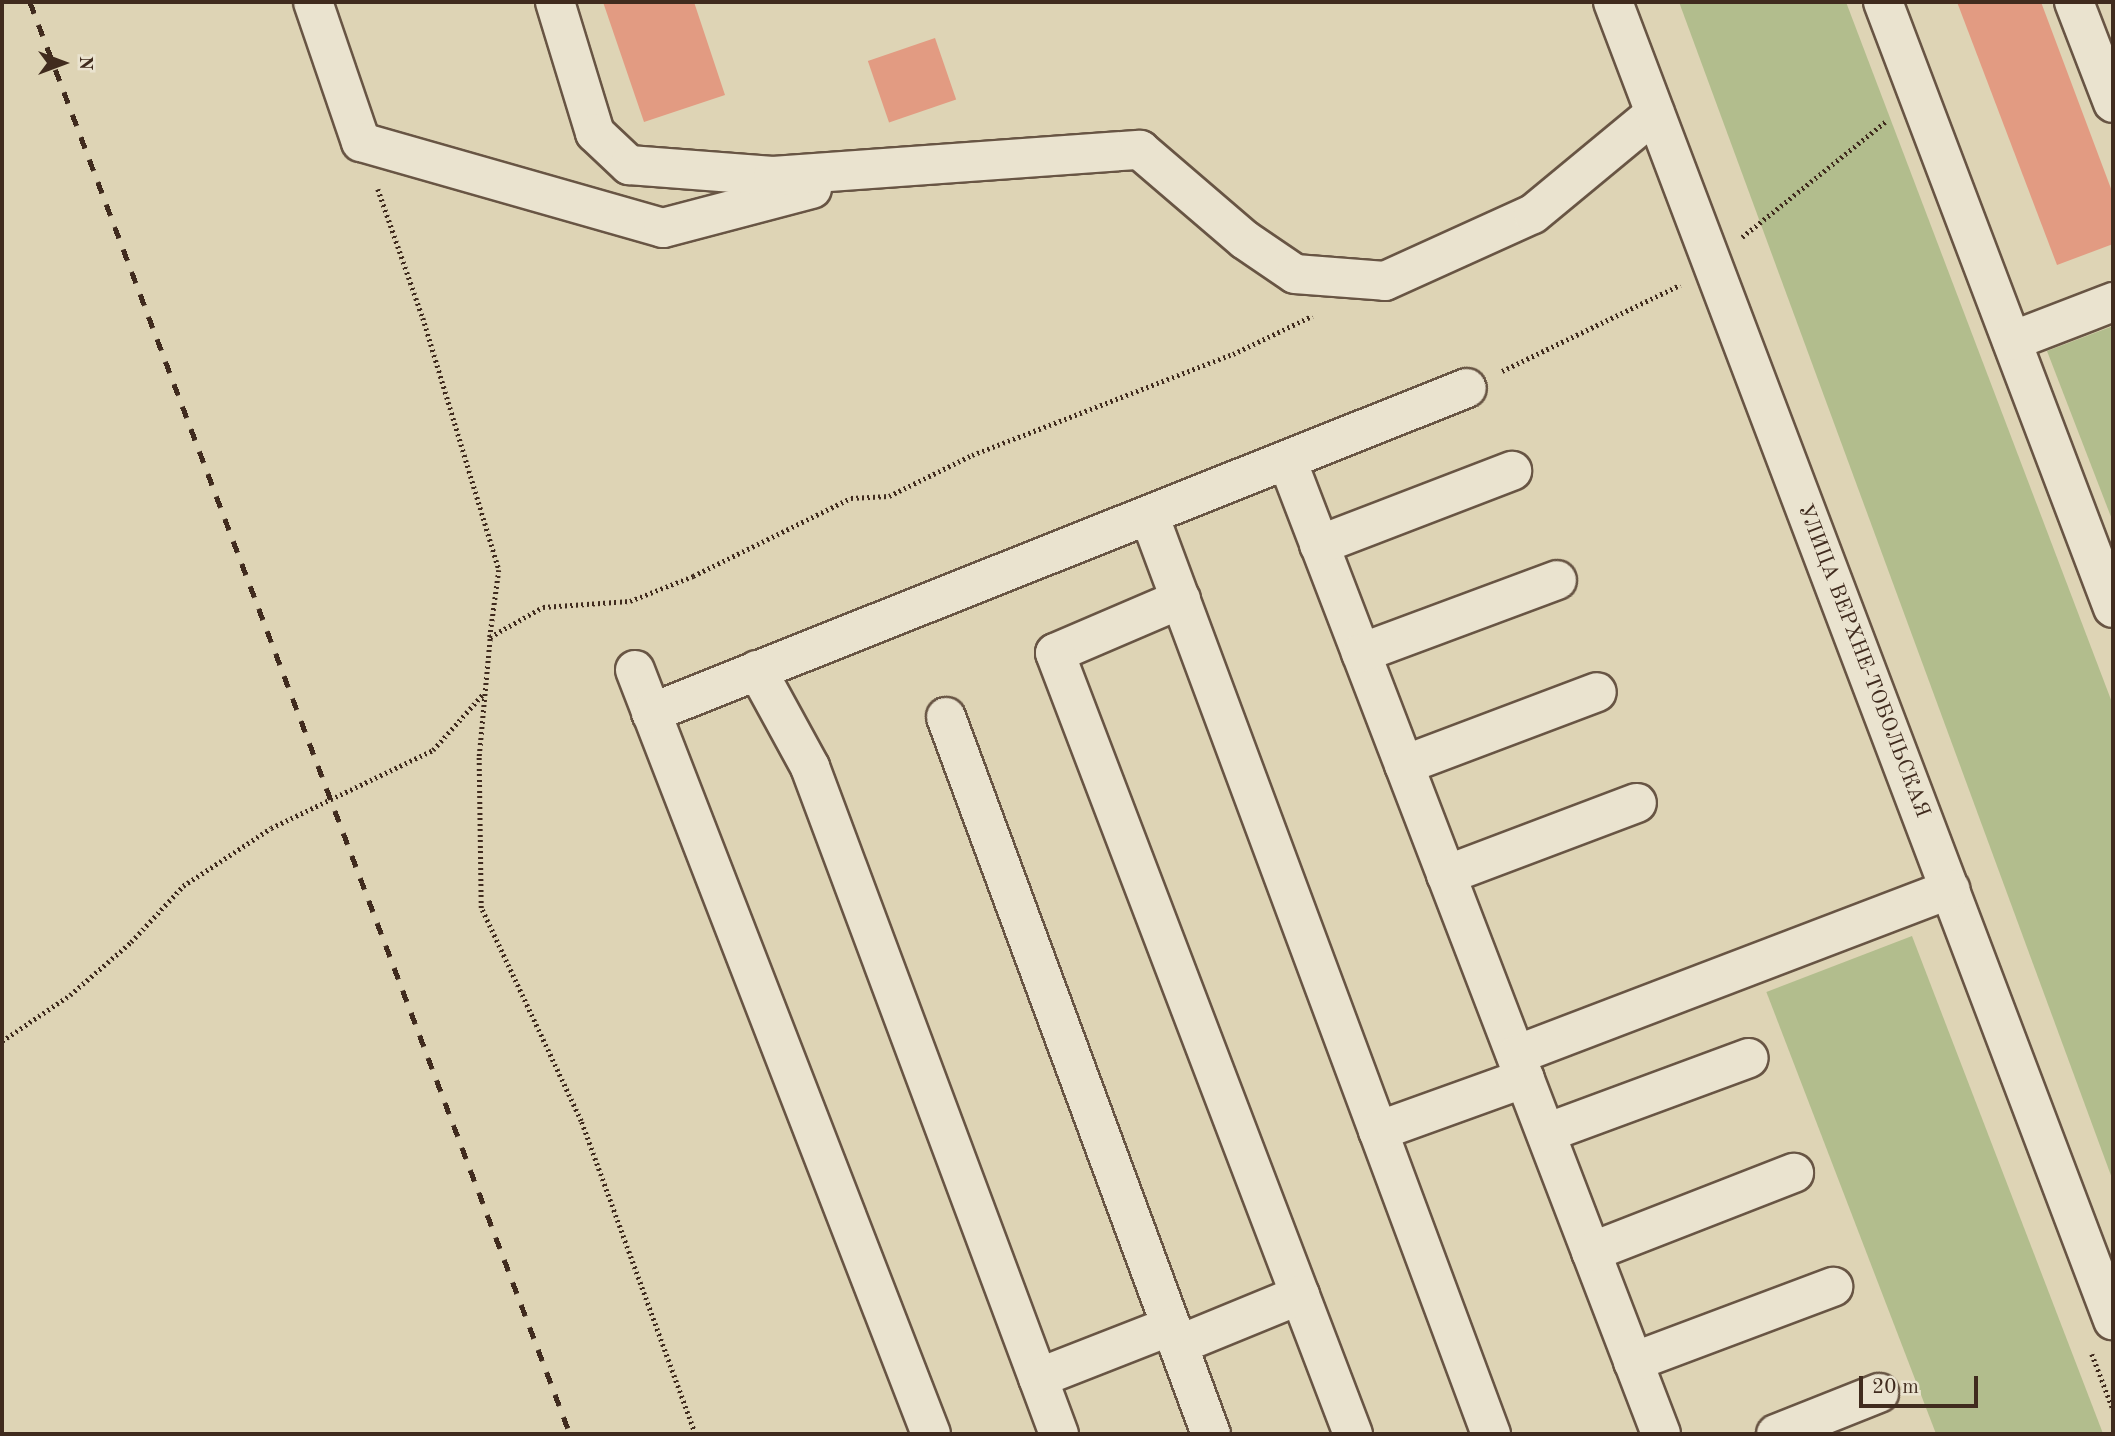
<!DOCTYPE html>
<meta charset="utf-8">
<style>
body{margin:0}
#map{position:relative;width:2115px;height:1436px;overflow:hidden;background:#ded4b5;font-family:"Old Standard TT",serif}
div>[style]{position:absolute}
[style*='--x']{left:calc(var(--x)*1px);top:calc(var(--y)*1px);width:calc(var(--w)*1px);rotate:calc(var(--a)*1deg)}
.green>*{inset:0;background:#b2bd8d;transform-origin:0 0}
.building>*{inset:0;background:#e29b82;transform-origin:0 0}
.path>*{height:4.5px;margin-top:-2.25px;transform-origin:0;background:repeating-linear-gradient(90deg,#402b1e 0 2px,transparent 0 5.5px)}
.roads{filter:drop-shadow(2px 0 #685544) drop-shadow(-2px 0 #685544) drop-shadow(0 2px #685544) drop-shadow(0 -2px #685544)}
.minor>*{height:38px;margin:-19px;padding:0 19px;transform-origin:19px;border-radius:19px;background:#eae3cf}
.rail>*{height:5px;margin-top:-2.5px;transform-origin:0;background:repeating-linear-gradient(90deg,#402b1e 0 12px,transparent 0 24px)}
span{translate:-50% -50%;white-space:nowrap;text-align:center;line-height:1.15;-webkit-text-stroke:6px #eae3cf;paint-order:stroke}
.street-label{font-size:21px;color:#402b1e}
.frame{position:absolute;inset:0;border:4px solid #402b1e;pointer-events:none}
.north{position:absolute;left:28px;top:28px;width:70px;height:70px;-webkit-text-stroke:5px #eae3cf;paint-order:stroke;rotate:90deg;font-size:19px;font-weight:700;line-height:28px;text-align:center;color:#402b1e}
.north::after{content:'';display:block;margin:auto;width:24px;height:32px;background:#402b1e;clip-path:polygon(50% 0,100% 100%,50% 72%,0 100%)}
.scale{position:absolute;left:1859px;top:1376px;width:119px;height:32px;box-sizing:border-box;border:4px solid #402b1e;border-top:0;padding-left:9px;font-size:21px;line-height:24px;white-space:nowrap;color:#402b1e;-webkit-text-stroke:5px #eae3cf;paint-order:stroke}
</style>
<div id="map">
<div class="green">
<i style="clip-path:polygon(1679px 2px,1846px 2px,2113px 705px,2113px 1181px)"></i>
<i style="clip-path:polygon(2113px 326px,2113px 522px,2047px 351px)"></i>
<i style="left:1912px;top:936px;width:534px;height:156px;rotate:69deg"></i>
</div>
<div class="building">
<i style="clip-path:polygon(603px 2px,694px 2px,725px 95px,644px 122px)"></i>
<i style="clip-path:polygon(1957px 2px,2041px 2px,2113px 194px,2113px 244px,2057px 265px)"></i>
<i style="left:935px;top:38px;width:65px;height:71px;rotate:71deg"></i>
</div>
<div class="path">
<i style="--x:378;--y:189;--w:137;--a:70.8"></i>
<i style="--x:423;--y:318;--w:263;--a:73.2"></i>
<i style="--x:499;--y:570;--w:68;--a:97.7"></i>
<i style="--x:1742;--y:237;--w:184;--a:-38.8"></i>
<i style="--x:1502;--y:371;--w:198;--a:-25.8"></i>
<i style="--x:2;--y:1041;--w:82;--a:-34.1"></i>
<i style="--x:70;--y:995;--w:81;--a:-41"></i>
<i style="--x:131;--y:942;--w:76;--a:-47.1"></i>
<i style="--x:183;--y:886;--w:105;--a:-33.4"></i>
<i style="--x:271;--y:828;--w:180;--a:-25.7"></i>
<i style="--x:433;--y:750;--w:76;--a:-48.2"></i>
<i style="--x:2092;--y:1354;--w:59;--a:69.1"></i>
<i style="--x:695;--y:1434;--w:333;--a:-110"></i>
<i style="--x:581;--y:1121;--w:235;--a:-115.1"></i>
<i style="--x:481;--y:908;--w:152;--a:-90.8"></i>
<i style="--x:479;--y:756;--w:120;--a:-84.7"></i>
<i style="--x:490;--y:637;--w:61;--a:-29.5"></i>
<i style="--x:543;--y:607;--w:87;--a:-3.9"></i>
<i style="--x:630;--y:601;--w:68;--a:-21.6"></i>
<i style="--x:693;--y:576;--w:176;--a:-26.3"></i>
<i style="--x:851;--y:498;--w:38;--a:-3"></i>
<i style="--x:889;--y:496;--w:93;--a:-26.3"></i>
<i style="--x:972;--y:455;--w:280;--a:-21.2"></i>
<i style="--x:1233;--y:354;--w:88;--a:-25.7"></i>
</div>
<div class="roads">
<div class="minor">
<i style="--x:313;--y:2;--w:148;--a:71.1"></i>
<i style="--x:361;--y:142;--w:314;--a:15.9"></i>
<i style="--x:663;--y:228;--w:154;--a:-14.7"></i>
<i style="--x:555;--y:2;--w:137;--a:73"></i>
<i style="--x:595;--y:133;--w:47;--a:43.3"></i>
<i style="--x:629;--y:165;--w:144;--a:4.4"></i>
<i style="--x:773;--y:176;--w:368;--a:-4.1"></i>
<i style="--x:1140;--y:150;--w:138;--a:40.6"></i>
<i style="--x:1245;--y:240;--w:60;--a:34.2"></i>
<i style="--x:1295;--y:274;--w:90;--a:4.4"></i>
<i style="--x:1385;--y:281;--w:162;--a:-24.4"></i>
<i style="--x:1533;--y:214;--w:158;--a:-39.6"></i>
<i style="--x:1613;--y:2;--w:1410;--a:69.23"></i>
<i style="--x:1883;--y:2;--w:648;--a:69.22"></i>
<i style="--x:2074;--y:2;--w:108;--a:68.9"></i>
<i style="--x:2012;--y:341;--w:108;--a:-21.1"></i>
<i style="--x:1287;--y:460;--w:1043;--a:68.99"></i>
<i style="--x:1149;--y:515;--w:981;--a:69.59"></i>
<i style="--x:1319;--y:545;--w:207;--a:-21"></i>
<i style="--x:1181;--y:599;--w:137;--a:156.8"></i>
<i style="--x:1055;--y:653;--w:836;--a:69.12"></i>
<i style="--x:1361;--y:653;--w:209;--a:-20.4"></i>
<i style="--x:635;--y:670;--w:819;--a:68.82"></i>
<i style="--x:757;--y:670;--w:111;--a:61.3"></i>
<i style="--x:810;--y:767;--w:712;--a:69.53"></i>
<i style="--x:651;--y:713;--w:878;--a:-21.72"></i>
<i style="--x:946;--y:717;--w:764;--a:69.72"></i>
<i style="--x:1404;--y:765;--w:206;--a:-20.7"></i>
<i style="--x:1446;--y:875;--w:204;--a:-20.7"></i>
<i style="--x:1516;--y:1055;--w:465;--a:-20.9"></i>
<i style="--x:1378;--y:1131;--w:156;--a:-19.8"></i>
<i style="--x:1546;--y:1133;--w:216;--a:-20.3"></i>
<i style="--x:1591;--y:1252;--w:218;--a:-21.3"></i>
<i style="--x:1178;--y:1345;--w:132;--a:-22.3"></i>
<i style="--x:1633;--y:1362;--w:214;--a:-20.6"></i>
<i style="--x:1038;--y:1378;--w:143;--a:-21.4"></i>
<i style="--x:1776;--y:1434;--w:111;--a:-21.7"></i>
</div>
</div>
<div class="rail">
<i style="--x:30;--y:2;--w:1530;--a:69.34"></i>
</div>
<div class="street-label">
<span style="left:1863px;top:661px;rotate:69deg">УЛИЦА ВЕРХНЕ-ТОБОЛЬСКАЯ</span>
</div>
<div class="frame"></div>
<div class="north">N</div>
<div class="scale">20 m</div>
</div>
